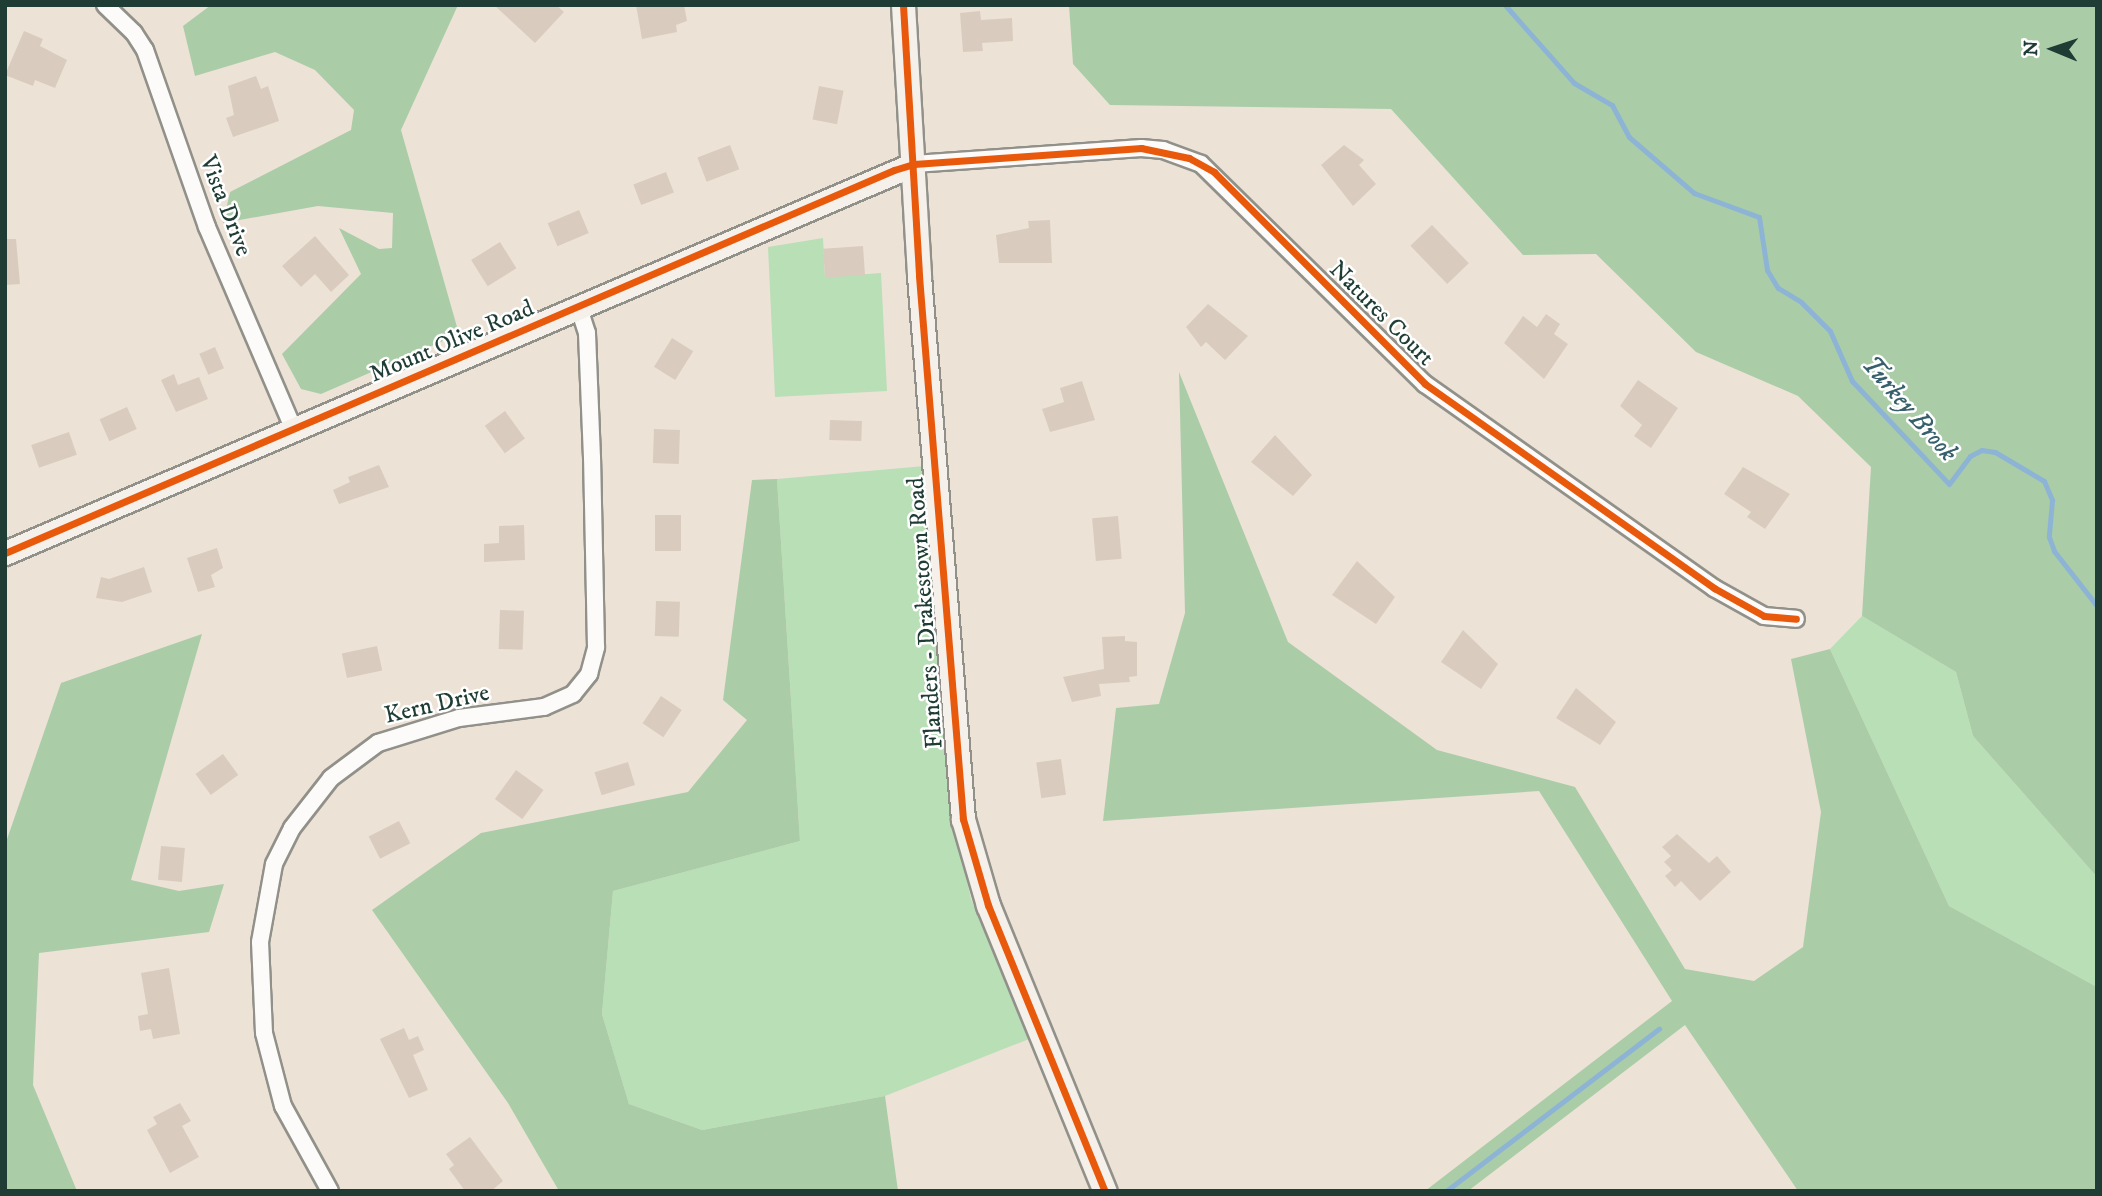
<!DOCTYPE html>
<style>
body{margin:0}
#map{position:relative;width:2102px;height:1196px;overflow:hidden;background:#ede2d6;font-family:"IM FELL DW Pica",serif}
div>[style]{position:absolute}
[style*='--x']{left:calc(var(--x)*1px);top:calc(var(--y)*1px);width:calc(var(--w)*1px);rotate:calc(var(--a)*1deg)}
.green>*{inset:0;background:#b9dfb6}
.forest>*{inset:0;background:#aacda8}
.stream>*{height:5px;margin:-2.5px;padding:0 2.5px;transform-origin:2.5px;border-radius:2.5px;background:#8db4d5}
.building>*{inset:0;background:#dacbbf;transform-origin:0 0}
.roads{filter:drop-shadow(2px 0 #91918a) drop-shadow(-2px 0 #91918a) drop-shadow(0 2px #91918a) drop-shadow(0 -2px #91918a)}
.street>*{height:16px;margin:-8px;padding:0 8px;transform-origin:8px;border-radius:8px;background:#fcfbf9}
.secondary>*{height:23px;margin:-11.5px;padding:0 11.5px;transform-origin:11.5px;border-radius:11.5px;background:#f5f0ea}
.cycleway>*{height:7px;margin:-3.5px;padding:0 3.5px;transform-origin:3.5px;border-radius:3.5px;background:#e8590c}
span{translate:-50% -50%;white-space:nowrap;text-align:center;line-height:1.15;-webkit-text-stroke:5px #fff;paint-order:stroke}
.street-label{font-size:24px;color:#1f3d34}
.water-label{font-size:26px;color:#37606c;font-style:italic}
.frame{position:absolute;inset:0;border:7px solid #1f3d34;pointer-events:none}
.north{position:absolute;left:2018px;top:14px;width:70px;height:70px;-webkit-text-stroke:5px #fff;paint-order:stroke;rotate:272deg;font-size:19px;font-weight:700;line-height:28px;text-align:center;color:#1f3d34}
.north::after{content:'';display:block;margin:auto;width:24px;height:32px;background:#1f3d34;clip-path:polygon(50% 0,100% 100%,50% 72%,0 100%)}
</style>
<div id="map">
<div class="green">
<i style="clip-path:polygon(823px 238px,825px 277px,881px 273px,887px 391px,775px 397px,768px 247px)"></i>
<i style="clip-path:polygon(925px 466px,948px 796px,971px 899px,1029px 1039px,885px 1096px,702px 1130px,629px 1104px,602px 1014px,613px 891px,800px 841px,777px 479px)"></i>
<i style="clip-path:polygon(1862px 616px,1956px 672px,1973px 736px,2097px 877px,2097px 987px,1949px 906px,1830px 649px)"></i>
</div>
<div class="forest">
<i style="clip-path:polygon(211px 5px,458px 5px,401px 130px,459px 334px,321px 394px,301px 389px,282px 354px,361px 274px,339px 228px,379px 249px,392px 248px,393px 213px,318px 206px,223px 223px,230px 192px,351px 130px,354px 110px,315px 70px,275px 52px,195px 76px,183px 26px)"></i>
<i style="clip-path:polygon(1069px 5px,2097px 5px,2097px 877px,1973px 736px,1956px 672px,1862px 616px,1871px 467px,1798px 396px,1696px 352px,1596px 254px,1523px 255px,1391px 109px,1110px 105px,1073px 64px)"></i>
<i style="clip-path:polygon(1179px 372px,1288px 642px,1437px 750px,1575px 787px,1685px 969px,1754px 981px,1803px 947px,1821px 812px,1791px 659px,1830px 649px,1949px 906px,2097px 987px,2097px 1191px,1798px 1191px,1685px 1025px,1468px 1191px,1425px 1191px,1672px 1001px,1539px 791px,1103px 821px,1116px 708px,1159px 704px,1185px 613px)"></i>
<i style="clip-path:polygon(777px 479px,800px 841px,613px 891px,602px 1014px,629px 1104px,702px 1130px,885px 1096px,898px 1191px,559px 1191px,508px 1103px,372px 910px,481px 833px,688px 792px,747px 720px,723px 700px,752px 480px)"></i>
<i style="clip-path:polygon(202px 634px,131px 880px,179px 891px,224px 884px,209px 932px,39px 953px,33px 1085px,77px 1191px,5px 1191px,5px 845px,61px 683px)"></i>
</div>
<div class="stream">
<i style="--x:1505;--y:5;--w:104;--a:48.5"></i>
<i style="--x:1574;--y:83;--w:44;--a:30.1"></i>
<i style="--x:1612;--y:105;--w:36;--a:62"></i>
<i style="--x:1629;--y:137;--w:86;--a:40.7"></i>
<i style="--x:1694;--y:193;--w:69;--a:20.3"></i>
<i style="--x:1759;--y:217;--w:54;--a:81.4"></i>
<i style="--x:1767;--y:270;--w:21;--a:59"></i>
<i style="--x:1778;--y:288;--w:27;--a:31"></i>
<i style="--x:1801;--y:302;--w:41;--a:45"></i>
<i style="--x:1830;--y:331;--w:55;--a:66.3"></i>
<i style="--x:1852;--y:381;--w:141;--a:46.7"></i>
<i style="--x:1949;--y:484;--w:35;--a:-53"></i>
<i style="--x:1970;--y:456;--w:13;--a:-27"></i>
<i style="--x:1982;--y:450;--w:13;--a:9"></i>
<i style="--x:1995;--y:452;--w:57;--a:30.6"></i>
<i style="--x:2044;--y:481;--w:21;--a:67"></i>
<i style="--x:2052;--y:500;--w:37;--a:95"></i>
<i style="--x:2049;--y:537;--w:15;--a:70"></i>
<i style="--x:2054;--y:551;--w:70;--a:52"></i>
<i style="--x:1446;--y:1191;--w:268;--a:-37.3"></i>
</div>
<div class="building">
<i style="clip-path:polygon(494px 5px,556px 5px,564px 12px,535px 43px)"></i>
<i style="clip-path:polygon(636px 5px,684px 5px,687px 21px,676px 25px,677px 32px,642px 39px)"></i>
<i style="clip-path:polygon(980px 11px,981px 20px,1012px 18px,1013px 41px,982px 43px,983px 51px,963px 52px,960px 13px)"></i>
<i style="clip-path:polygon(24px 31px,43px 39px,40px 46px,67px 60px,55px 88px,35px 80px,33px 86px,5px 75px)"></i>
<i style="clip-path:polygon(256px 76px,261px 89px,268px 86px,279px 121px,233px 137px,226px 118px,234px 115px,228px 86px)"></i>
<i style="left:819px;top:86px;width:25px;height:34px;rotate:11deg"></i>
<i style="left:730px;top:145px;width:26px;height:35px;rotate:69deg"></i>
<i style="clip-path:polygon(1344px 145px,1364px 160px,1359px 165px,1376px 184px,1353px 206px,1321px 165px)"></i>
<i style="left:666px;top:172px;width:22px;height:35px;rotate:69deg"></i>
<i style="left:579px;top:210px;width:25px;height:34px;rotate:67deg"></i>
<i style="clip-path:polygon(1050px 220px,1052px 263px,999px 263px,996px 235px,1029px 228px,1028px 221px)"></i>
<i style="left:1432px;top:225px;width:53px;height:30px;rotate:46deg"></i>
<i style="clip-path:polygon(315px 236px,349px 275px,331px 292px,315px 274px,301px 287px,282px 266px)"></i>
<i style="clip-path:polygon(5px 239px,16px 239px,20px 284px,5px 285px)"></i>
<i style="left:500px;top:242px;width:31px;height:34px;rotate:58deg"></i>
<i style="left:863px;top:246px;width:29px;height:40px;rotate:86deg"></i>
<i style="clip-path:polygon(1208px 304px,1248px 336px,1225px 360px,1206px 342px,1201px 347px,1186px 327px)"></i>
<i style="clip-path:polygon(1546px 314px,1560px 324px,1554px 334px,1568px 344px,1544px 379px,1504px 343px,1523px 316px,1537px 327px)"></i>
<i style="left:672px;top:338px;width:25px;height:34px;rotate:32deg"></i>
<i style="left:215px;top:347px;width:23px;height:17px;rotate:67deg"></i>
<i style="clip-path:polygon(174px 374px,178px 385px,199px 377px,208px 399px,176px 412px,161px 380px)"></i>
<i style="clip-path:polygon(1638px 380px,1678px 408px,1651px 448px,1634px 436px,1642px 425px,1620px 406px)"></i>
<i style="clip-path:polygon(1082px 381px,1095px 420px,1050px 432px,1042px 409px,1064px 402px,1060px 388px)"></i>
<i style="left:127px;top:407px;width:24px;height:30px;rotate:66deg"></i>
<i style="left:505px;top:411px;width:34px;height:25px;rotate:54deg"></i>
<i style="left:830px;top:420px;width:32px;height:20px;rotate:2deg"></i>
<i style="left:654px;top:429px;width:26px;height:34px;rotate:2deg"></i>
<i style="left:69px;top:432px;width:24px;height:40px;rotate:71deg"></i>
<i style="clip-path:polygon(1275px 435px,1312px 475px,1293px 496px,1251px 462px)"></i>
<i style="clip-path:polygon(379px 465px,389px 487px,339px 504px,333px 490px,350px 482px,348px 477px)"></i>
<i style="clip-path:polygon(1743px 467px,1790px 494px,1765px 529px,1747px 517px,1751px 512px,1724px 494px)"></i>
<i style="left:655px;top:515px;width:26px;height:36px"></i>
<i style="left:1118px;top:516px;width:43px;height:26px;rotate:85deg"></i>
<i style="clip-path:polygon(524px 525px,525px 560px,484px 562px,484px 544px,499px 543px,499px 526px)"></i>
<i style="clip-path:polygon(217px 548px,223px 568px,211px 575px,215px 587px,198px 592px,187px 558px)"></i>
<i style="clip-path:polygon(1357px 561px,1395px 597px,1376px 624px,1332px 595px)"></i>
<i style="clip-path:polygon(144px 567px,152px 592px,122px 602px,96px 598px,101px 577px,109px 579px)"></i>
<i style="left:656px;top:601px;width:24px;height:35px;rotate:2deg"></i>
<i style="left:500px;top:610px;width:24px;height:39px;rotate:2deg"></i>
<i style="clip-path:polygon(1463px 630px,1498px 664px,1481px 689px,1441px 662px)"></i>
<i style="clip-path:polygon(1125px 636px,1125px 641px,1137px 642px,1137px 676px,1129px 677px,1130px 682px,1099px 684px,1101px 696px,1072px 702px,1063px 677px,1104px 669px,1102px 637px)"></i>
<i style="left:377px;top:646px;width:25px;height:36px;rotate:78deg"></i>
<i style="clip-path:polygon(1576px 688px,1616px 722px,1600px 745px,1556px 718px)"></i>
<i style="left:661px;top:696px;width:25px;height:33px;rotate:34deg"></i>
<i style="left:223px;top:754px;width:26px;height:34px;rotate:54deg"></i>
<i style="left:1061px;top:759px;width:36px;height:25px;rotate:82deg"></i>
<i style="left:628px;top:762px;width:24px;height:35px;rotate:73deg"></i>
<i style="left:516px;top:770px;width:34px;height:36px;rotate:36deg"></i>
<i style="left:399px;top:821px;width:25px;height:34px;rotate:63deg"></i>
<i style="clip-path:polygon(1677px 834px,1709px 863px,1717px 856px,1731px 872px,1700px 901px,1681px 881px,1675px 887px,1665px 876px,1672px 870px,1664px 862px,1671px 856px,1662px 847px)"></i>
<i style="left:161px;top:846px;width:24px;height:34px;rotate:5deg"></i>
<i style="clip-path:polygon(169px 968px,180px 1034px,153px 1039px,151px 1029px,140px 1031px,138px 1016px,148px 1014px,141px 973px)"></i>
<i style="clip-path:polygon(404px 1028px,409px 1040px,418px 1036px,424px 1050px,413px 1055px,428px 1090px,409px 1098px,380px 1039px)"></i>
<i style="clip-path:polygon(180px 1103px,191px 1121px,182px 1126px,199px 1157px,170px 1173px,147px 1130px,157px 1124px,153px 1117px)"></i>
<i style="clip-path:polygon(470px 1137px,503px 1181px,491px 1191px,465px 1191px,449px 1169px,454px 1165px,446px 1154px)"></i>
</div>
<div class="roads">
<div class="street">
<i style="--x:105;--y:5;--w:40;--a:44"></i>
<i style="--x:134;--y:33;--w:20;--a:57"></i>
<i style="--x:145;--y:50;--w:188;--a:70.7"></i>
<i style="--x:207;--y:227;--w:221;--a:66.8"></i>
<i style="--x:914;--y:164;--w:228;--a:-4"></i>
<i style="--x:1141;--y:148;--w:22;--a:5"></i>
<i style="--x:1163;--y:150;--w:40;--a:20.2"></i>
<i style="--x:1201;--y:164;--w:314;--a:44.5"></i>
<i style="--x:1425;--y:384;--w:354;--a:35.2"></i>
<i style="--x:1714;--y:588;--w:57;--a:29.2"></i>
<i style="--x:1764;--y:616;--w:32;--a:5"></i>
<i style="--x:330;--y:1191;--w:97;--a:-118.9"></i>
<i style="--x:283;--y:1106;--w:75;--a:-104.6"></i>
<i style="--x:264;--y:1033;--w:91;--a:-92.5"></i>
<i style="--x:260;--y:942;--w:79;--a:-79.8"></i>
<i style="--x:274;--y:864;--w:40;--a:-63.4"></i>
<i style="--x:292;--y:828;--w:63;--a:-52"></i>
<i style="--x:331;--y:778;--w:59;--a:-36.7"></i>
<i style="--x:378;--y:743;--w:85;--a:-17.2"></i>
<i style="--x:459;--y:718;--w:86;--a:-7.4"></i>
<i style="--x:544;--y:707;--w:32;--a:-24"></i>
<i style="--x:573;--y:694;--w:26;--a:-51"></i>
<i style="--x:589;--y:674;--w:28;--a:-75"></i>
<i style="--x:596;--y:647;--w:189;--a:-91.2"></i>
<i style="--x:592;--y:458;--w:125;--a:-92.3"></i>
<i style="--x:587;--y:333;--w:25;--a:-108"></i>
</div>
<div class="secondary">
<i style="--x:903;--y:5;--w:271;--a:86.6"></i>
<i style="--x:919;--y:276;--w:545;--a:85.37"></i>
<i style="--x:963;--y:819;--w:90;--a:73.8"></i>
<i style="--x:988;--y:905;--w:309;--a:67.8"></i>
<i style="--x:5;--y:553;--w:989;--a:-23.17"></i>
</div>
</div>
<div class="cycleway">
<i style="--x:903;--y:5;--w:271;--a:86.6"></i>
<i style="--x:919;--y:276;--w:545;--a:85.37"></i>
<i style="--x:963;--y:819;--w:90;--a:73.8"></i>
<i style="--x:988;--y:905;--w:309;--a:67.8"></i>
<i style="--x:5;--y:553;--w:968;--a:-23.31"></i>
<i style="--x:894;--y:170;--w:21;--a:-17"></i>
<i style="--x:914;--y:164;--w:228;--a:-4"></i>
<i style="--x:1141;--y:148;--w:49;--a:11.8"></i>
<i style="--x:1189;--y:158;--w:29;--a:29"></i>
<i style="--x:1214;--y:172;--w:299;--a:45.1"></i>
<i style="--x:1425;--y:384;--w:354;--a:35.2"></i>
<i style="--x:1714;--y:588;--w:57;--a:29.2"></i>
<i style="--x:1764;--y:616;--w:32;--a:5"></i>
</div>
<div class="street-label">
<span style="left:225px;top:206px;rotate:69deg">Vista Drive</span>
<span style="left:1381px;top:314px;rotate:45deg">Natures Court</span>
<span style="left:452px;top:342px;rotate:-23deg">Mount Olive Road</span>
<span style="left:926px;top:613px;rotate:-94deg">Flanders - Drakestown Road</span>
<span style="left:437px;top:705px;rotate:-13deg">Kern Drive</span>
</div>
<div class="water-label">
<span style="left:1909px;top:409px;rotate:49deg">Turkey Brook</span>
</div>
<div class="frame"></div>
<div class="north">N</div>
</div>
